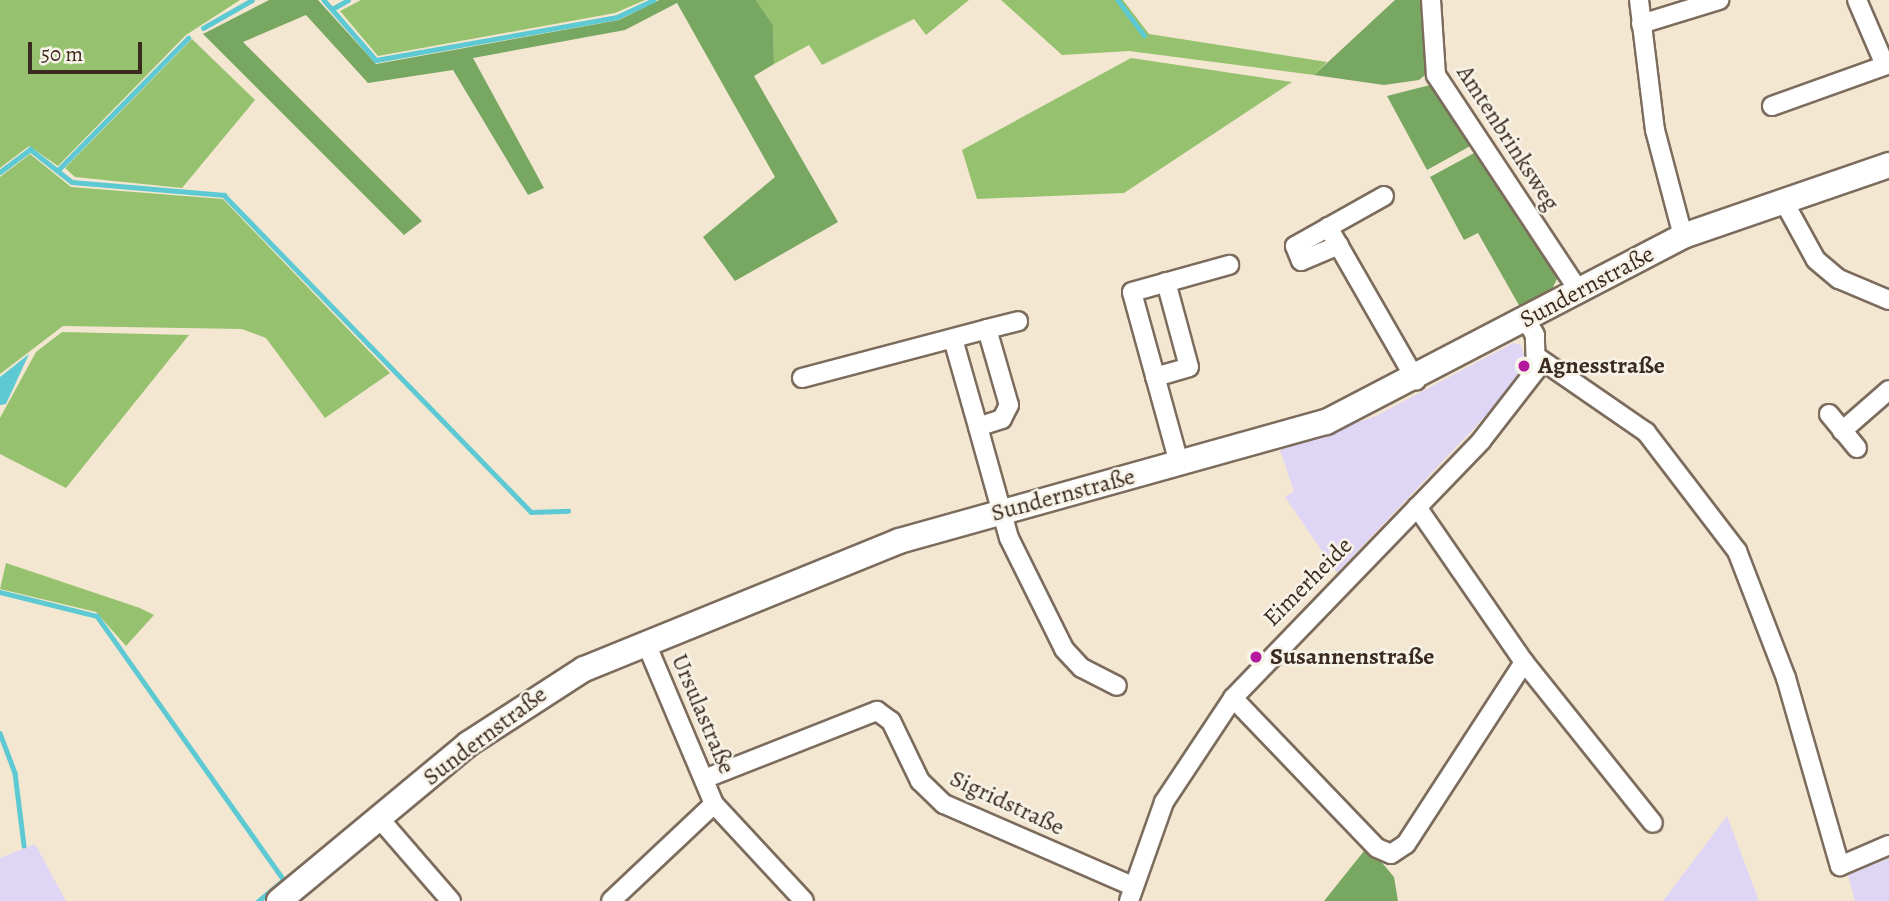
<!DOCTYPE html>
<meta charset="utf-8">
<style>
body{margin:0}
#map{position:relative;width:1889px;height:901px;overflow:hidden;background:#f4e7d2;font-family:Alegreya,serif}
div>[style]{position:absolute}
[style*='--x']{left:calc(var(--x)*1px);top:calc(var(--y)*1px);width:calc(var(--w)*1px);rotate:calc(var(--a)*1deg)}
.built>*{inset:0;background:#dfd5f5}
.green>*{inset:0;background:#96c16e}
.forest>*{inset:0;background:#78a761}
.water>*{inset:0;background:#5dc9d3}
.stream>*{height:4.5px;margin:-2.25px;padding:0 2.25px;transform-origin:2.25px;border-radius:2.25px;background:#5dc9d3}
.roads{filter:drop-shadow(2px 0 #7c6c5d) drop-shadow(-2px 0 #7c6c5d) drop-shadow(0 2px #7c6c5d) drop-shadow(0 -2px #7c6c5d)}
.street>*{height:18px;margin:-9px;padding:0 9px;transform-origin:9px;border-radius:9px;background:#fff}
.secondary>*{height:24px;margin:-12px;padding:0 12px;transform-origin:12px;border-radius:12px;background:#fff}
.dots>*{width:19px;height:19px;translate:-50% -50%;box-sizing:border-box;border:4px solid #f7f3e8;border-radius:50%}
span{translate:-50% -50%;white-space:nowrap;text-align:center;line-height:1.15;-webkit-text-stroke:5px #f7f3e8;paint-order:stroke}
.street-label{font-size:24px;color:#3b2a1e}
.poi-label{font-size:24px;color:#3b2a1e;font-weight:700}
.left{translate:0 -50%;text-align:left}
.scale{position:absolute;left:28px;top:42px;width:114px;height:32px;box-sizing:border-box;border:4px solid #3b2a1e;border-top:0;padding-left:9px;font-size:21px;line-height:24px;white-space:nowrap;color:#3b2a1e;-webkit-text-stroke:5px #f7f3e8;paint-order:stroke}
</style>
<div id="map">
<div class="built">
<i style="clip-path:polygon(1513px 343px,1521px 345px,1526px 362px,1511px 389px,1337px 573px,1285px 497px,1294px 491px,1280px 450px,1376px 416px)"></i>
<i style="clip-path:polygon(1727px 816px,1759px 901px,1663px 901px,1694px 860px)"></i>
<i style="clip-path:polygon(35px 844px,66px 901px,0 901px,0 858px)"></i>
<i style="clip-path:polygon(1889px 858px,1889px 901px,1855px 901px,1848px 875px)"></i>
</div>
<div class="green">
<i style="clip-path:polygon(0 0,240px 0,186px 35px,58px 166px,29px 146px,0 168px)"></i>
<i style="clip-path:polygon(361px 0,645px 0,615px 13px,378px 56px,340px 11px)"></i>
<i style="clip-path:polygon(756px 0,969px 0,926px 35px,914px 19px,822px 65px,809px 45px,774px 64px,773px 25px)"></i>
<i style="clip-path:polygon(1001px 0,1123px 0,1149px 34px,1327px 62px,1314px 75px,1129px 51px,1062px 55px)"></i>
<i style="clip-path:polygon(192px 39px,255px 100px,182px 188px,75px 177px,65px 168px)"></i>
<i style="clip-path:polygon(1131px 58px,1292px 82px,1124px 193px,977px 199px,962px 150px)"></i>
<i style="clip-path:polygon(30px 154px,71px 187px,223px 199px,390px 373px,325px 418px,266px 338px,242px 329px,63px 326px,0 374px,0 177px)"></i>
<i style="clip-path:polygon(62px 332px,189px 335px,66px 488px,0 454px,0 418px,36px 352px)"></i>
<i style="clip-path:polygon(6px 563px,140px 608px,154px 615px,126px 646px,96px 612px,0 589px)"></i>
</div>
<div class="forest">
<i style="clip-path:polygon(269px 0,318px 0,376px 64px,619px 20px,659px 0,756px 0,773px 25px,774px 64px,754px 76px,838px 222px,735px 281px,703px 237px,775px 177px,677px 3px,625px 30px,473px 58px,544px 188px,528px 195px,453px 70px,368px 83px,306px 15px,243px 42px,422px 221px,404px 235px,203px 34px)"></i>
<i style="clip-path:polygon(1395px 0,1424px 0,1430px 71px,1419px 80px,1384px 85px,1314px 75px)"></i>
<i style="clip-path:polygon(1434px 84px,1474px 144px,1427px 170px,1387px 96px)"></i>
<i style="clip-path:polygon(1478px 151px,1559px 275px,1552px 289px,1520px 307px,1478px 233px,1464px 240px,1430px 177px)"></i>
<i style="clip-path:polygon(1368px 846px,1394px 877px,1398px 901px,1324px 901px)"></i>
</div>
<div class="water">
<i style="clip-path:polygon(29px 354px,6px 404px,0 405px,0 377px)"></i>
</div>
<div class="stream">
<i style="--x:324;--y:0;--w:79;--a:49.1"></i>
<i style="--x:376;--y:60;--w:245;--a:-10.1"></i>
<i style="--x:617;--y:17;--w:40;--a:-25"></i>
<i style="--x:1118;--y:0;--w:44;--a:53.4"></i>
<i style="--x:332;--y:9;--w:18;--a:-29"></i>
<i style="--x:203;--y:28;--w:56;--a:-29.7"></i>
<i style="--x:59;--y:169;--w:184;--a:-45.4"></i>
<i style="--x:0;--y:172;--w:38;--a:-37"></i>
<i style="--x:30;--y:149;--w:53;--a:38.2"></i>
<i style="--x:72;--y:182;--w:153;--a:4.9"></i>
<i style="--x:224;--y:195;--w:441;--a:45.9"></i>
<i style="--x:531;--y:512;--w:37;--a:-2"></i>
<i style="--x:0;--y:592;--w:100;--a:13.9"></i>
<i style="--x:97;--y:616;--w:324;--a:54.7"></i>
<i style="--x:284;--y:880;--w:33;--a:140"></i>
<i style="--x:0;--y:733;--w:43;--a:69.4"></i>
<i style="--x:15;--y:773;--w:73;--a:82.9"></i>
</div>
<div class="roads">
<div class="street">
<i style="--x:1431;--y:0;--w:75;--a:86.2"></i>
<i style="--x:1436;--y:75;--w:259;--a:56.5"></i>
<i style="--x:1639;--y:0;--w:131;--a:83"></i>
<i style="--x:1655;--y:130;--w:110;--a:75.2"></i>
<i style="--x:1857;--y:0;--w:71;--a:66.7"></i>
<i style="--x:1641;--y:24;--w:82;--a:-17.1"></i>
<i style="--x:1772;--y:106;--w:124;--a:-19.7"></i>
<i style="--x:1783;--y:200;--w:68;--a:61.2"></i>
<i style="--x:1816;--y:260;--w:30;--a:40"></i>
<i style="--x:1839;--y:279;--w:54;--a:22.8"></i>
<i style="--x:1328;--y:227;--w:177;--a:60.1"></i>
<i style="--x:1339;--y:245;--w:41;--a:157.2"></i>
<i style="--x:1301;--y:261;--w:16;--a:-112"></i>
<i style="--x:1295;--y:246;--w:102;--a:-29.3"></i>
<i style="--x:987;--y:329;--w:32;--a:-14"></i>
<i style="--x:953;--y:339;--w:91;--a:74.1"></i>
<i style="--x:1540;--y:359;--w:129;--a:34.6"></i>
<i style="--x:1646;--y:432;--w:150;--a:52.6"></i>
<i style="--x:1737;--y:551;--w:136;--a:68.9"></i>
<i style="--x:1786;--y:678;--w:196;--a:74"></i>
<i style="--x:1840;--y:866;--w:53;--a:-23.2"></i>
<i style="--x:1155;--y:377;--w:35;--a:-16"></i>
<i style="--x:1189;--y:367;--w:88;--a:-105.1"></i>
<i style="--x:802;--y:378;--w:191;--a:-14.8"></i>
<i style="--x:987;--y:329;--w:79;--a:73.9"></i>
<i style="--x:1009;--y:405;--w:16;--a:117"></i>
<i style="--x:1002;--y:419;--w:25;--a:162"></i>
<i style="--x:978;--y:427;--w:115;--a:74.4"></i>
<i style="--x:1009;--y:538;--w:124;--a:63.6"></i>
<i style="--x:1064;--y:649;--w:26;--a:47"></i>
<i style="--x:1082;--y:668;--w:39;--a:27"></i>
<i style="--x:1829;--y:414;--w:44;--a:50.5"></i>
<i style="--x:1842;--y:431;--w:62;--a:-41.1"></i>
<i style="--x:1179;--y:463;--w:177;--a:-105.4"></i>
<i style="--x:1132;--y:292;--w:101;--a:-15.6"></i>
<i style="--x:1417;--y:507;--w:188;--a:55.4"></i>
<i style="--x:1524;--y:662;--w:206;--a:51.3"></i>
<i style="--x:646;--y:643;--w:175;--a:67.1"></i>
<i style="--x:714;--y:804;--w:132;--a:47.1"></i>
<i style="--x:1233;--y:698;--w:208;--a:46.2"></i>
<i style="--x:1377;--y:848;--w:15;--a:23"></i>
<i style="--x:1391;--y:854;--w:18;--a:-34"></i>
<i style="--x:1406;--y:844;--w:217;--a:-57"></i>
<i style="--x:704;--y:779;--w:186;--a:-21.5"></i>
<i style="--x:877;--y:711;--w:17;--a:36"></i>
<i style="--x:891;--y:721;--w:67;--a:64.2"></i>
<i style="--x:920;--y:781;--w:33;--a:44"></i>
<i style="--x:944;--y:804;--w:206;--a:23.5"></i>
<i style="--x:379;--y:818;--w:110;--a:49.1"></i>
<i style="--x:611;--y:901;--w:141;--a:-43.3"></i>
<i style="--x:1129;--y:901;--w:105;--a:-70.5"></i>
<i style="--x:1164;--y:802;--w:125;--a:-56.4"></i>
<i style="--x:1233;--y:698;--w:357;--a:-46"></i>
<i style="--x:1481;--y:441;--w:90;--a:-52.2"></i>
<i style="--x:1536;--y:370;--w:35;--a:-92"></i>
<i style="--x:1535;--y:335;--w:17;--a:-121"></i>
</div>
<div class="secondary">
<i style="--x:279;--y:901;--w:246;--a:-39.7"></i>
<i style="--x:468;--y:744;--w:138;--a:-32.9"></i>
<i style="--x:584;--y:669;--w:340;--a:-22.1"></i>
<i style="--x:899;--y:541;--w:443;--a:-15.6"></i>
<i style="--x:1326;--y:422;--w:403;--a:-27.5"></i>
<i style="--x:1683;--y:236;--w:218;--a:-19"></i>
</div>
</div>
<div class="dots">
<i style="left:1524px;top:366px;background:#b5179e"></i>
<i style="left:1256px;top:657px;background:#b5179e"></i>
</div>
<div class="street-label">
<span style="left:1508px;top:138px;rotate:57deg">Amtenbrinksweg</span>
<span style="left:1587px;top:287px;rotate:-28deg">Sundernstraße</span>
<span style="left:1063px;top:495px;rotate:-15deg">Sundernstraße</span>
<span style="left:1308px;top:582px;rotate:-45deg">Eimerheide</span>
<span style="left:703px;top:714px;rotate:67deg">Ursulastraße</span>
<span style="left:485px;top:736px;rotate:-37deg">Sundernstraße</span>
<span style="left:1007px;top:803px;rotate:25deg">Sigridstraße</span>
</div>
<div class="poi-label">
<span class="left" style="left:1538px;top:366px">Agnesstraße</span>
<span class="left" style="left:1270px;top:657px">Susannenstraße</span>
</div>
<div class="scale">50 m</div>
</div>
